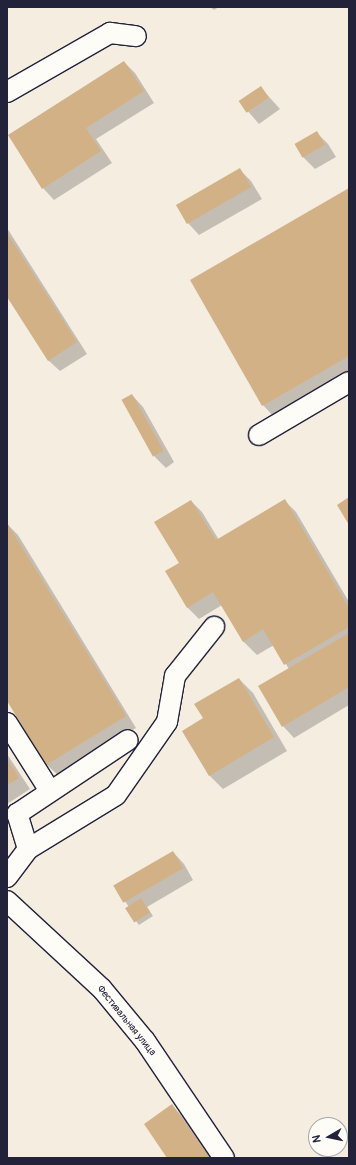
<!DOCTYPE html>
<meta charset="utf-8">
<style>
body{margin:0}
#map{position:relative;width:356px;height:1165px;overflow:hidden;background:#f5ede0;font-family:Pangolin,sans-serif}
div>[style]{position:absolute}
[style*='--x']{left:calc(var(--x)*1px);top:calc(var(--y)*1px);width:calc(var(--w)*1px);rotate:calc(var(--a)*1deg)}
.shadow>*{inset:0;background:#0003}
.building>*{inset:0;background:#d3b186;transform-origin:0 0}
.roads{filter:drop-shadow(1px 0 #22223b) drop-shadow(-1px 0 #22223b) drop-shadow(0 1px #22223b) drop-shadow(0 -1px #22223b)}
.minor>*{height:20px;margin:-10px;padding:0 10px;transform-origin:10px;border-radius:10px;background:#fdfcf7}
span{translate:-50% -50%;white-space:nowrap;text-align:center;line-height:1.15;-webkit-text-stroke:3px #fdfcf7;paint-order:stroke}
.street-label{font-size:10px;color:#22223b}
.frame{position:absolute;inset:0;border:8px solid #22223b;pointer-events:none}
.north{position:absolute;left:308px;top:1117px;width:40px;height:40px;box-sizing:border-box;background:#fdfcf7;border:1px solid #a5a5ac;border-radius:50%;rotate:261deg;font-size:11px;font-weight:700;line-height:16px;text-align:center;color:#22223b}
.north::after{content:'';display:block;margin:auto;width:14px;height:18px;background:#22223b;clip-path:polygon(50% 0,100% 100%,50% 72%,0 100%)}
</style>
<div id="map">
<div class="shadow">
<i style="clip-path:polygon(210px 7px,219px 7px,214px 10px)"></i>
<i style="clip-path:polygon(124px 62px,135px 73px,154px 103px,96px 139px,112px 163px,54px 200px,43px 188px,9px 135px)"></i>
<i style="clip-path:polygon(261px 88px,280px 109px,259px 124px,240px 102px)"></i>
<i style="clip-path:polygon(317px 133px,328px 144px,336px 157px,315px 169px,304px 158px,296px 145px)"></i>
<i style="clip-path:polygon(240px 170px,251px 181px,262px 199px,199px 235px,188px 223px)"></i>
<i style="clip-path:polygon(349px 189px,349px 373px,274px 417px,263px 405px)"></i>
<i style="clip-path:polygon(7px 228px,87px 354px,60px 371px,48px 360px,7px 295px)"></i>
<i style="clip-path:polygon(132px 395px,143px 407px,174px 462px,166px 468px,155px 457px)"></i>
<i style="clip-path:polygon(284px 500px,296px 512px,349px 602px,349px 705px,294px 738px,283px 726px,289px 669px,274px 645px,257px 655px,243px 641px,222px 605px,199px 619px,188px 608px,166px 571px,181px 563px,191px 501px,202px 512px,219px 540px)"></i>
<i style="clip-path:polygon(7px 524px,18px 535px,136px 728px,59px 776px,47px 765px,7px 699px)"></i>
<i style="clip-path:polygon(239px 679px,253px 693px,287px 751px,223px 789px,209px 775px)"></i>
<i style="clip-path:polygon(7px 754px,30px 789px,7px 804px)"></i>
<i style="clip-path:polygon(173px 852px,184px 864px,193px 880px,147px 907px,153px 916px,139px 925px,127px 909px,129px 907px,115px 887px)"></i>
<i style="clip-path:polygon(172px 1106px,183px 1117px,212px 1158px,169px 1158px)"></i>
</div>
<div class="building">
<i style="clip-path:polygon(124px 61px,144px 91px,86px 128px,101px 151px,42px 189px,8px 135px)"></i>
<i style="left:261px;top:86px;width:14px;height:27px;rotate:56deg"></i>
<i style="left:317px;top:131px;width:16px;height:26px;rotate:60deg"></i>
<i style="left:240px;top:168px;width:22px;height:74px;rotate:60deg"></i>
<i style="clip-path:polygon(349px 188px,349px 356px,262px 406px,190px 280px)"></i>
<i style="clip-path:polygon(7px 233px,77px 342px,48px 361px,7px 297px)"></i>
<i style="left:132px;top:394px;width:65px;height:12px;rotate:61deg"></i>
<i style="clip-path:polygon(349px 497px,349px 525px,337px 505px)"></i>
<i style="clip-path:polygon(285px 499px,349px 608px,349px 627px,284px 665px,263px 629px,243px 642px,213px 592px,187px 608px,165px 571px,179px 563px,154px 522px,191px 500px,216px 540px)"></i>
<i style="clip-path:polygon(7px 523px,126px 716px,46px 765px,7px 701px)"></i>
<i style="clip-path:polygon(349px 633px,349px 687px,282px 727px,258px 686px)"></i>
<i style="clip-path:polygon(239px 678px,274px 737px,209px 776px,182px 731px,203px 718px,194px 704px)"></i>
<i style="clip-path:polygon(7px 759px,19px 778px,7px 785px)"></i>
<i style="left:173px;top:851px;width:20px;height:69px;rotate:60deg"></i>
<i style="left:141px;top:898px;width:17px;height:19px;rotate:57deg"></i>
<i style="clip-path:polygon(172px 1104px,210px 1158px,167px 1158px,144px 1124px)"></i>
</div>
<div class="roads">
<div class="minor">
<i style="--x:7;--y:92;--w:119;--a:-29.8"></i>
<i style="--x:110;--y:33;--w:26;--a:7"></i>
<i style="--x:259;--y:435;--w:104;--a:-30.5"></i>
<i style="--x:7;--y:723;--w:80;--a:57.7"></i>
<i style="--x:28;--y:849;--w:37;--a:-107"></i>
<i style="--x:17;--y:814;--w:133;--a:-33.7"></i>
<i style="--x:7;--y:877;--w:35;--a:-53"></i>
<i style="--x:28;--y:849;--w:103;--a:-31.5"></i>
<i style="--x:116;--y:795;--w:89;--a:-55.1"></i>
<i style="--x:167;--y:722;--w:47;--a:-80.1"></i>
<i style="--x:175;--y:676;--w:63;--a:-51.5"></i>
<i style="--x:7;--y:901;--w:129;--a:42.8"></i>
<i style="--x:102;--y:989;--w:67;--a:50.4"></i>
<i style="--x:145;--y:1041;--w:141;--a:56"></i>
</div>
</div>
<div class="street-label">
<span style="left:126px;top:1021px;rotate:51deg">Фестивальная улица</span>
</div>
<div class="frame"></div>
<div class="north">N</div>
</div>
